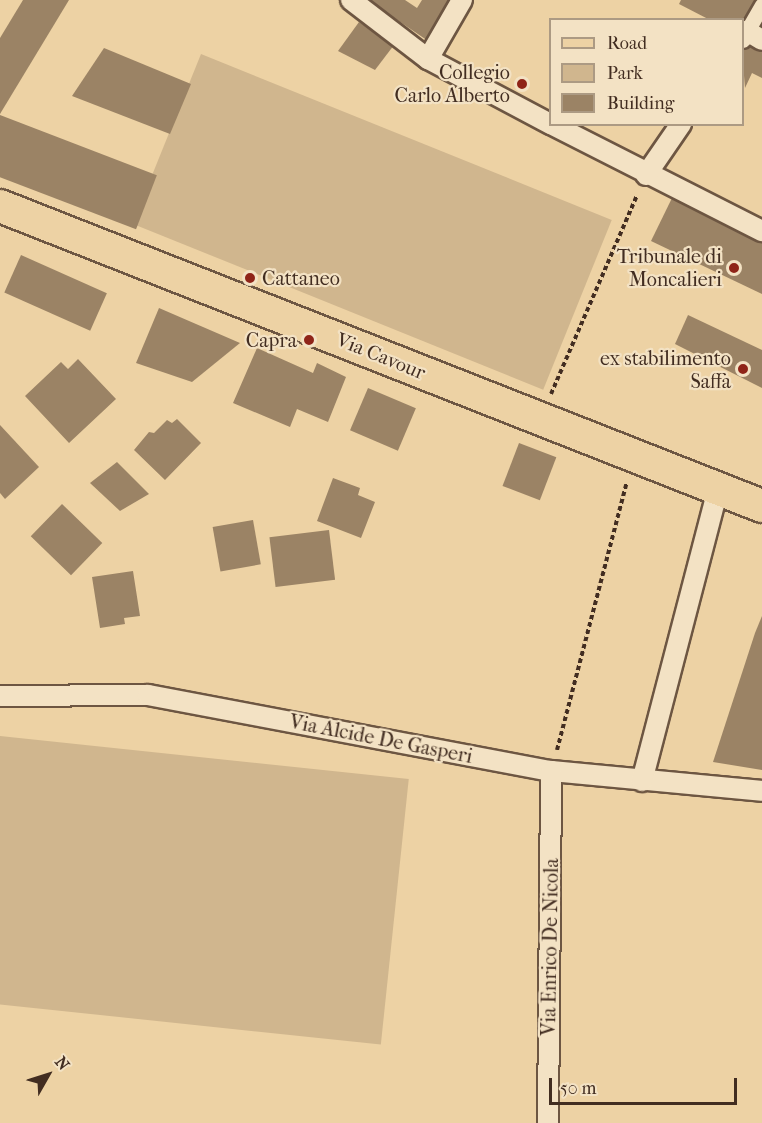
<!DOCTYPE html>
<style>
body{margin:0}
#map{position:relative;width:762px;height:1123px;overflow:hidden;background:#edd2a4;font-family:"IM FELL French Canon",serif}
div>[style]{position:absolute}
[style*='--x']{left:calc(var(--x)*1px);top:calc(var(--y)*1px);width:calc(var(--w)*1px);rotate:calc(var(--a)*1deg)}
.green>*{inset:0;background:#d0b68e;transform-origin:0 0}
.building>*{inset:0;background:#9b8365;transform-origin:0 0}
.path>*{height:4px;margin-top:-2px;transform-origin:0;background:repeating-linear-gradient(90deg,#422d21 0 4.5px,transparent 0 7.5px)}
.roads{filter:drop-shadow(2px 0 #6d5642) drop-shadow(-2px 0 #6d5642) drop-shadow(0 2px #6d5642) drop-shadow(0 -2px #6d5642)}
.pedestrian>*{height:15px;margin:-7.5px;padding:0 7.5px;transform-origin:7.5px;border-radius:7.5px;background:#f3e2c4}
.minor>*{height:20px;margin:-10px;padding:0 10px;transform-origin:10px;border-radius:10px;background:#f3e2c4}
.primary>*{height:32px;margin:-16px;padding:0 16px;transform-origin:16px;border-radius:16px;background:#edd2a4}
.dots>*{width:16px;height:16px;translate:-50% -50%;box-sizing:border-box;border:3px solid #f3e2c4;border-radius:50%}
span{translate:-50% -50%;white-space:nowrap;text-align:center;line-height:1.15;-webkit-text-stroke:4.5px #f3e2c4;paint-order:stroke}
.poi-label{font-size:20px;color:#422d21}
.right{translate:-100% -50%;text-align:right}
.left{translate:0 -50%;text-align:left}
.street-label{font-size:20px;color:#422d21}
.legend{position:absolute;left:549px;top:18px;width:195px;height:108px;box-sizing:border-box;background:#f3e2c4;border:2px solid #ac9a83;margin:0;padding:8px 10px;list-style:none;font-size:18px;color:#422d21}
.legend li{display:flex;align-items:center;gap:12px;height:30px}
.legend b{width:30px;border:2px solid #ac9a83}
.north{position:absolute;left:18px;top:1045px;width:60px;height:60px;-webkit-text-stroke:4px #f3e2c4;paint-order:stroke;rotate:51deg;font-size:16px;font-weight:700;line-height:24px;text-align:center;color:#422d21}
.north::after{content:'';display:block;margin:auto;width:21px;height:27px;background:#422d21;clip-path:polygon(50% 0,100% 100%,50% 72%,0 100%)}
.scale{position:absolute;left:549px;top:1078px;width:188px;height:27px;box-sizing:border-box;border:3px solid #422d21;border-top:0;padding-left:8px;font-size:18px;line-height:21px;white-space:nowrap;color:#422d21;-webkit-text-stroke:4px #f3e2c4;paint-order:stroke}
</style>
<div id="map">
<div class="green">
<i style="left:201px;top:54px;width:443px;height:183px;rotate:22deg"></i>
<i style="left:0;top:736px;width:411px;height:267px;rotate:6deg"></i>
</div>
<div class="building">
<i style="clip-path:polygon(23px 0,69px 0,0 114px,0 38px)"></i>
<i style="clip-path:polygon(368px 0,405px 0,417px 8px,422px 0,458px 0,434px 45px)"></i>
<i style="clip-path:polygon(681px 0,761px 0,742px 34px,742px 20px,710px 20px,679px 4px)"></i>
<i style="clip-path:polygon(359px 22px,394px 45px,375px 70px,338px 51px)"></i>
<i style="clip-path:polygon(750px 38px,762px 45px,762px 78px,752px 73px,745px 88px,742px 51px)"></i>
<i style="clip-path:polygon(104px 48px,191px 84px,170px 134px,72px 96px)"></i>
<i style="left:0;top:115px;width:168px;height:58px;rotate:21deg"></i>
<i style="clip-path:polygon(672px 198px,762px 241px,762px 294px,651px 241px)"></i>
<i style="left:21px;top:255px;width:94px;height:41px;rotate:24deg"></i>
<i style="clip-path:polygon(159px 308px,240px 343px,192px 382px,136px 363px)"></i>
<i style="clip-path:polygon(688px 315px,762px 350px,762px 388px,675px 344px)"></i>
<i style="clip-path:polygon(257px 348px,313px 373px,317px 363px,346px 377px,328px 422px,297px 409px,290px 427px,233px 403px)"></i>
<i style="clip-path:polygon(78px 359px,116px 399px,69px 443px,25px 396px,61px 362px,68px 369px)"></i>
<i style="left:368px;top:388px;width:52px;height:46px;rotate:23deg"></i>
<i style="clip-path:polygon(177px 419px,201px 443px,165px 480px,134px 450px,149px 432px,154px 433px,167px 420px,172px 423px)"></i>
<i style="clip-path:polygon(0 425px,39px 467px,5px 499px,0 493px)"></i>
<i style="left:519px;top:443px;width:40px;height:46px;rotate:21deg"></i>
<i style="clip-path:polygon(117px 462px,149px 494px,120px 511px,90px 483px)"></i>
<i style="clip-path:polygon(333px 478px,360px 488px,358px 495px,375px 502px,361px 538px,317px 521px)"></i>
<i style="left:62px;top:504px;width:56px;height:45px;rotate:44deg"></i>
<i style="left:253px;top:520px;width:45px;height:41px;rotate:80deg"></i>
<i style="left:329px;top:530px;width:50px;height:60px;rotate:83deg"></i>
<i style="clip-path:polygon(133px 571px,140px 616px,124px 618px,125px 624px,100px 628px,92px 577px)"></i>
<i style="clip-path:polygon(762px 616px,762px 770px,713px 762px,755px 633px)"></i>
</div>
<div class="path">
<i style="--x:551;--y:394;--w:217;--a:-66.6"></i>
<i style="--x:557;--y:750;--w:277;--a:-75.4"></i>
</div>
<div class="roads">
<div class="pedestrian">
<i style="--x:747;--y:31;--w:30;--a:-60"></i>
</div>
<div class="minor">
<i style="--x:351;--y:0;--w:97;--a:37.5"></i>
<i style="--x:428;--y:59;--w:138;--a:28"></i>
<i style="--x:742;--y:38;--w:9;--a:-54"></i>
<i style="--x:747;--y:31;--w:17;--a:31"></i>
<i style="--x:428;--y:59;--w:68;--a:-60"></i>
<i style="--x:551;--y:124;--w:237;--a:26.9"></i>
<i style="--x:646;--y:175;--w:62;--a:-55.5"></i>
<i style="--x:0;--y:696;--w:148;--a:-0.4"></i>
<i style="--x:148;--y:695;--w:410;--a:10.7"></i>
<i style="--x:551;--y:771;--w:212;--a:5.4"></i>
<i style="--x:642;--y:781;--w:302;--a:-75.4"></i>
<i style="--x:548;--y:1123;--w:352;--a:-89.5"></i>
</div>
<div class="primary">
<i style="--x:0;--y:206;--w:819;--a:21.49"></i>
</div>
</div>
<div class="dots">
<i style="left:522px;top:84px;background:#8f2418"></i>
<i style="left:734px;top:268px;background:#8f2418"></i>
<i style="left:250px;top:278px;background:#8f2418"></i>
<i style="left:309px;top:340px;background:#8f2418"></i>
<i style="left:743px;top:369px;background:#8f2418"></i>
</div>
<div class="poi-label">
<span class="right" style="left:510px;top:84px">Collegio<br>Carlo Alberto</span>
<span class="right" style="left:722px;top:268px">Tribunale di<br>Moncalieri</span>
<span class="left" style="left:262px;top:278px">Cattaneo</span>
<span class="right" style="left:297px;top:340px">Capra</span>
<span class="right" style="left:731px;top:370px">ex stabilimento<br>Saffa</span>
</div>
<div class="street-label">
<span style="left:381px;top:356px;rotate:22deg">Via Cavour</span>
<span style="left:381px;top:739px;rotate:11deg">Via Alcide De Gasperi</span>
<span style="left:550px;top:947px;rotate:-89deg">Via Enrico De Nicola</span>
</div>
<ul class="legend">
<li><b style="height:8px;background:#edd2a4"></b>Road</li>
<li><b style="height:16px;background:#d0b68e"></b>Park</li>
<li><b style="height:16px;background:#9b8365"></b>Building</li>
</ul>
<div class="north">N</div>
<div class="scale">50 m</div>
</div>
